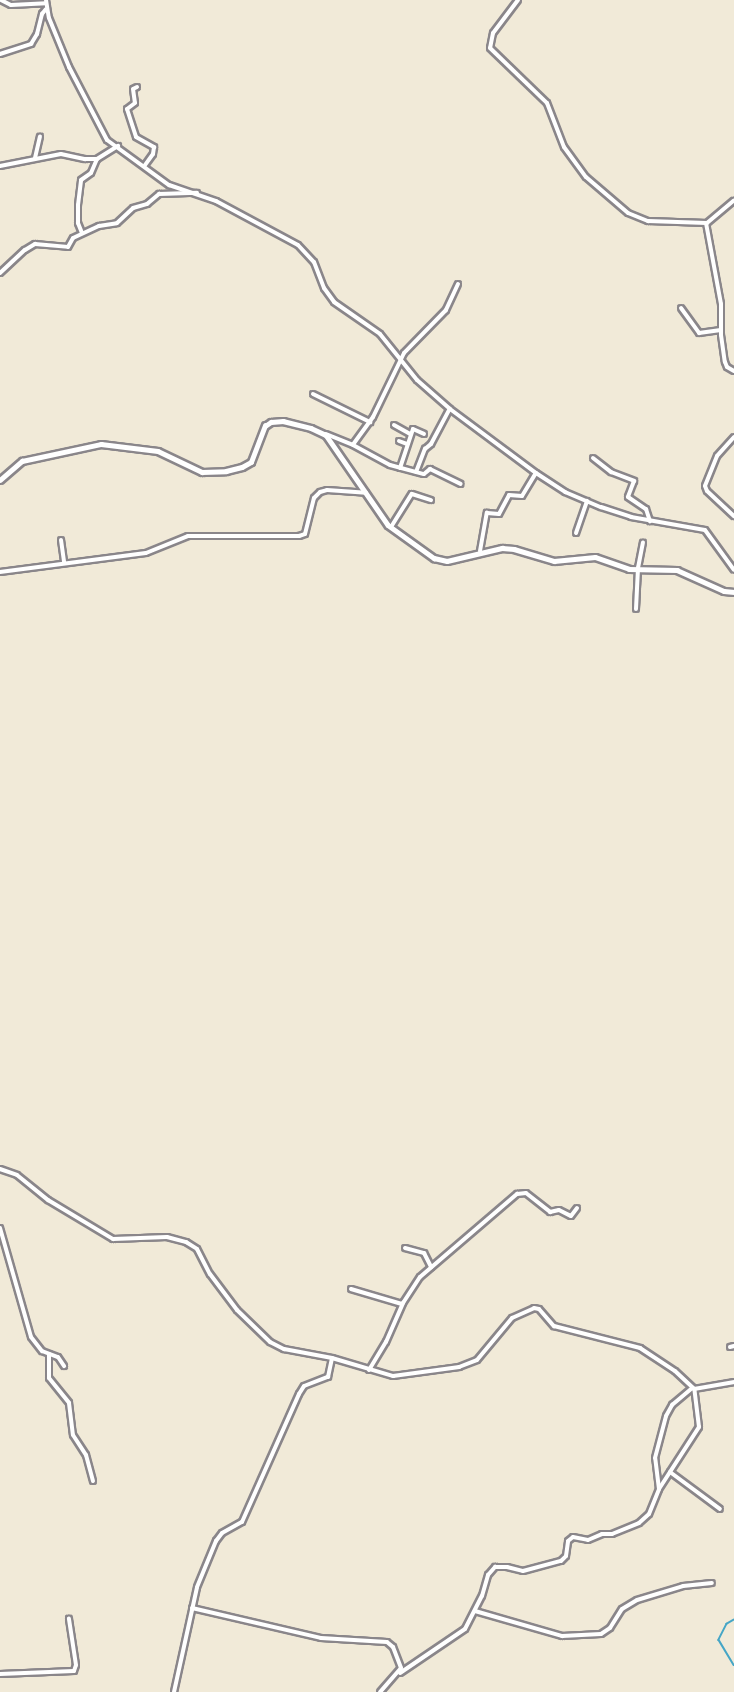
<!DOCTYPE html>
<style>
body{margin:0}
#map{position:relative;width:734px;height:1692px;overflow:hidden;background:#f1ead8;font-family:"Gochi Hand",sans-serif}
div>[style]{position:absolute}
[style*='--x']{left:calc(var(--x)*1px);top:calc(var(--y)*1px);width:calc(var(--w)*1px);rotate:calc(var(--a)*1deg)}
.stream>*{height:1.5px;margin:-0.75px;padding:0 0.75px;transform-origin:0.75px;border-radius:0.75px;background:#46a6c6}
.roads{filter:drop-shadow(2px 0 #8a868a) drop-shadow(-2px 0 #8a868a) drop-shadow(0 2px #8a868a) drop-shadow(0 -2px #8a868a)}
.minor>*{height:4px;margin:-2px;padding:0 2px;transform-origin:2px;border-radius:2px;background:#fff}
.tertiary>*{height:4.5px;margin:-2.25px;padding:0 2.25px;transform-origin:2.25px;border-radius:2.25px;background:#fff}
span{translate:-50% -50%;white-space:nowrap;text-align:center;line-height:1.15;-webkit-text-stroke:5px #f6f6f2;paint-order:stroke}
</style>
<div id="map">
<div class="stream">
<i style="--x:734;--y:1620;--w:8;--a:150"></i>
<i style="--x:727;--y:1624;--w:18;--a:117"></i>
<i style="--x:719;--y:1640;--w:29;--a:59"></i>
</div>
<div class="roads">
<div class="minor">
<i style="--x:1;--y:0;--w:11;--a:27"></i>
<i style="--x:11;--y:5;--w:35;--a:-3"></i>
<i style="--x:46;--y:0;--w:18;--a:81"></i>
<i style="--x:49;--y:18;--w:53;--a:67.8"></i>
<i style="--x:69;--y:67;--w:82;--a:62.5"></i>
<i style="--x:107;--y:140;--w:77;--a:36"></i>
<i style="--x:169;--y:185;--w:50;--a:18.8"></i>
<i style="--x:216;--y:201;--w:93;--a:28.2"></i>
<i style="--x:298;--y:245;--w:23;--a:47"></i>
<i style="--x:314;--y:262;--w:28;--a:69"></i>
<i style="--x:324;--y:288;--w:17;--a:54"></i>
<i style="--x:334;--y:302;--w:56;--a:34.8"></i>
<i style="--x:380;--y:334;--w:59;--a:51.2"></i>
<i style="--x:417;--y:380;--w:44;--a:41.3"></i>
<i style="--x:450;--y:409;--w:107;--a:36.7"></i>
<i style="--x:536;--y:473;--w:35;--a:33"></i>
<i style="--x:565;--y:492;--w:39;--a:23"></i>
<i style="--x:601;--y:507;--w:32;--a:18"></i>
<i style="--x:631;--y:517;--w:75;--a:10"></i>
<i style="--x:705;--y:530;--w:49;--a:54.1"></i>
<i style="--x:518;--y:0;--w:41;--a:127.1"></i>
<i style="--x:493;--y:33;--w:15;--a:101"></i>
<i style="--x:490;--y:48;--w:79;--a:44"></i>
<i style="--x:547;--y:103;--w:47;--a:68.9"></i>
<i style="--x:564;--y:147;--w:37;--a:54"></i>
<i style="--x:586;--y:177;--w:55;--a:40.6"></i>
<i style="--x:628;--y:213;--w:22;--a:22"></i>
<i style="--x:648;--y:221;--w:59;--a:1.9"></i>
<i style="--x:707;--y:223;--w:35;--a:-40"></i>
<i style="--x:0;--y:54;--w:33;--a:-18"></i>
<i style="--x:31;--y:44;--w:12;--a:-59"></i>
<i style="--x:37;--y:34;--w:21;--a:-76"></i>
<i style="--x:42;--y:14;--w:6;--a:-51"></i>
<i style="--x:137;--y:87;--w:4;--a:153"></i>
<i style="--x:133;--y:89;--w:14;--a:82"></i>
<i style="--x:135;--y:103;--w:10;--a:143"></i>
<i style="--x:127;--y:109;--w:29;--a:72"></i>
<i style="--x:136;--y:137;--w:21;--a:29"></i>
<i style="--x:154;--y:147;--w:7;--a:98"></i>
<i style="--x:153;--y:154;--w:14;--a:126"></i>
<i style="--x:35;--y:158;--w:22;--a:-77"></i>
<i style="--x:0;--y:166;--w:62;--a:-11.1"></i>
<i style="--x:61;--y:154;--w:25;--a:12"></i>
<i style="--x:85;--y:159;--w:12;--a:0"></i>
<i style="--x:97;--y:159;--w:25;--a:-32"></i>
<i style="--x:706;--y:223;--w:82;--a:79.5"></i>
<i style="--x:721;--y:304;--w:31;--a:90"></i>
<i style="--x:721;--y:335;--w:27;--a:82"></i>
<i style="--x:725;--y:362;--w:5;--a:68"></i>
<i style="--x:727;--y:367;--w:8;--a:30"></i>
<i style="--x:82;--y:233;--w:11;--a:-112"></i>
<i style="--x:78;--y:223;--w:18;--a:-90"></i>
<i style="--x:78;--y:205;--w:25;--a:-83"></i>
<i style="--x:81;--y:180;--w:12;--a:-35"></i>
<i style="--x:91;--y:173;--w:15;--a:-67"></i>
<i style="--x:0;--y:273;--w:34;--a:-43"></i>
<i style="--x:25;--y:250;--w:12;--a:-31"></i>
<i style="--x:35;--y:244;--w:33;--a:5"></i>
<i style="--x:68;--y:247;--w:10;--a:-61"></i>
<i style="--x:73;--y:238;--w:29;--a:-25"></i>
<i style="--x:99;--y:226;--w:18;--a:-9"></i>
<i style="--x:117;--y:223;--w:22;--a:-43"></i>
<i style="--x:133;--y:208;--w:15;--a:-16"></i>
<i style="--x:147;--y:204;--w:16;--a:-40"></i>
<i style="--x:159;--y:194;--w:38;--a:-2"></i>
<i style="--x:458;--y:284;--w:29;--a:115"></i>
<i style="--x:446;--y:310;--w:60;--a:134.3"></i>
<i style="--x:404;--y:353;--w:71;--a:115.8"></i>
<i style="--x:373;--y:417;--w:34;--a:126"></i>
<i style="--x:353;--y:445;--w:42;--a:28.4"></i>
<i style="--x:390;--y:465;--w:35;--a:15"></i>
<i style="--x:424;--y:474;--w:8;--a:-40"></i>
<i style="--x:430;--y:469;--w:34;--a:26"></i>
<i style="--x:681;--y:308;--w:31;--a:54"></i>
<i style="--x:699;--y:333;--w:22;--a:-8"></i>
<i style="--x:313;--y:394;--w:64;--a:26.2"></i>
<i style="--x:394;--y:425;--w:18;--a:29"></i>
<i style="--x:326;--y:434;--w:29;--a:22"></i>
<i style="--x:734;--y:437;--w:25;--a:132"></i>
<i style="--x:717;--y:456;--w:32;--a:112"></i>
<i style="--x:705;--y:486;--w:5;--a:68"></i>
<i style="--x:707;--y:491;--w:37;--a:43"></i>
<i style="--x:399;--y:441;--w:9;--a:21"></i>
<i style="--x:593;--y:458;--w:23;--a:38"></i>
<i style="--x:611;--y:472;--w:25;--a:21"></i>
<i style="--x:634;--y:481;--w:17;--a:111"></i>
<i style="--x:628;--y:497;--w:22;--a:34"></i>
<i style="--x:646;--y:509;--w:13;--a:72"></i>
<i style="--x:400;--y:468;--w:41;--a:-71.6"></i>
<i style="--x:413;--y:429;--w:12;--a:24"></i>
<i style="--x:416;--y:472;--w:25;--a:-69"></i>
<i style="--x:425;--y:449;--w:8;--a:-40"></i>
<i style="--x:431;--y:444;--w:40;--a:-62"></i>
<i style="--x:391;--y:527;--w:39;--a:-58"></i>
<i style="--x:412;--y:494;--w:20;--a:18"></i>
<i style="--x:576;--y:533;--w:34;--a:-71"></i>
<i style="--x:61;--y:540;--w:22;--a:82"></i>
<i style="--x:480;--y:551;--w:39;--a:-80"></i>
<i style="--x:487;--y:513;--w:12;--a:5"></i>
<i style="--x:499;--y:514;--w:21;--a:-62"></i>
<i style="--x:509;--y:495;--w:13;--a:4"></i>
<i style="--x:522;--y:496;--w:27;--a:-59"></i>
<i style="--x:0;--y:572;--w:147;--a:-7.4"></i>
<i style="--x:146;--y:553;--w:45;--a:-22"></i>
<i style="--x:188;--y:536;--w:111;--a:0"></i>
<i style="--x:299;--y:536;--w:6;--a:-18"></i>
<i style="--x:305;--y:534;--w:37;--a:-76"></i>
<i style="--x:314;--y:498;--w:8;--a:-45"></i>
<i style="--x:320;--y:492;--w:7;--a:-16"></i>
<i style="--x:327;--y:490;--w:39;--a:4"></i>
<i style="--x:636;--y:609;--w:41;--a:-87.2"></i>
<i style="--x:638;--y:568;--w:26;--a:-79"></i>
<i style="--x:0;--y:1169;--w:18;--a:19"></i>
<i style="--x:17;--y:1175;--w:40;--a:39"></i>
<i style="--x:48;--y:1200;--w:76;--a:31"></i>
<i style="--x:113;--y:1239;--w:54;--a:-2.1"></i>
<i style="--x:167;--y:1237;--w:20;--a:15"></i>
<i style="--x:186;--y:1242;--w:13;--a:32"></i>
<i style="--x:197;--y:1249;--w:28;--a:63"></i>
<i style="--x:210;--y:1274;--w:45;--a:53.1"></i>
<i style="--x:237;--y:1310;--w:46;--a:44.1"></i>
<i style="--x:270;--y:1342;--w:16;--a:27"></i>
<i style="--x:284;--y:1349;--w:49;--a:10.6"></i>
<i style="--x:0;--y:1228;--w:113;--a:74.1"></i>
<i style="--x:31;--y:1337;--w:18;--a:52"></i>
<i style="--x:42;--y:1351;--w:17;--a:21"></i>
<i style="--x:58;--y:1357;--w:11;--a:56"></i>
<i style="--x:405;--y:1248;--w:20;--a:15"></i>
<i style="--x:424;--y:1253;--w:16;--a:63"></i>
<i style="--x:351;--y:1289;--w:53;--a:16.4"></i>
<i style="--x:730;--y:1347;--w:4;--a:-14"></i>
<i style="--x:49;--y:1354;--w:24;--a:90"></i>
<i style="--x:49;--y:1378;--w:32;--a:51"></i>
<i style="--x:69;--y:1403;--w:32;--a:83"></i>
<i style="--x:73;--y:1435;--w:24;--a:57"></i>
<i style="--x:86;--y:1455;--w:27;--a:75"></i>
<i style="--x:369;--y:1370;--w:33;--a:-59"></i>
<i style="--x:386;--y:1342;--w:43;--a:-66.4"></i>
<i style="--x:403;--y:1303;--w:31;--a:-57"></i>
<i style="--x:420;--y:1277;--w:128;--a:-40.6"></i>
<i style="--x:517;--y:1194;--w:9;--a:-6"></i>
<i style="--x:526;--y:1193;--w:31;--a:38"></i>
<i style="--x:550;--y:1212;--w:9;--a:-13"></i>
<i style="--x:559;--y:1210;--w:13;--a:27"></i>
<i style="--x:571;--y:1216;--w:10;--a:-53"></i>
<i style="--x:670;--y:1472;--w:62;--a:36.5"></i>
<i style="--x:659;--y:1489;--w:31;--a:-97"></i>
<i style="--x:655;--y:1458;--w:43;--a:-75.3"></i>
<i style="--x:666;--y:1416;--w:13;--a:-61"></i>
<i style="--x:672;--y:1405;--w:26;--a:-40"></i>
<i style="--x:192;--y:1608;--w:132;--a:13.1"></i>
<i style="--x:321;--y:1638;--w:66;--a:3.5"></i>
<i style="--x:387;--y:1642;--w:8;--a:40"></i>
<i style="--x:393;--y:1647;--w:22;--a:69"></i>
<i style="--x:401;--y:1668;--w:32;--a:131"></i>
<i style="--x:475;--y:1611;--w:91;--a:16"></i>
<i style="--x:562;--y:1636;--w:39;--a:-3"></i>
<i style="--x:601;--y:1634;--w:11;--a:-34"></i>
<i style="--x:610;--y:1628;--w:22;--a:-58"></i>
<i style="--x:622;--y:1609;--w:17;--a:-31"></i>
<i style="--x:637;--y:1600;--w:48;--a:-16.9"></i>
<i style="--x:683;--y:1586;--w:29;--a:-6"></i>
<i style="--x:400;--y:1673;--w:78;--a:-34.1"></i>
<i style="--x:465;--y:1629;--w:37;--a:-63"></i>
<i style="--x:482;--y:1596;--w:22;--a:-74"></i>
<i style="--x:488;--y:1575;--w:11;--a:-49"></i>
<i style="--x:495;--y:1567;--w:12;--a:0"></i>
<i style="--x:507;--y:1567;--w:16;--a:14"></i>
<i style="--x:523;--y:1571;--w:39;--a:-15"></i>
<i style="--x:561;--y:1561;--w:7;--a:-45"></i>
<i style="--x:566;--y:1556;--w:15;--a:-82"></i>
<i style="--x:568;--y:1541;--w:6;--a:-39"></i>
<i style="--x:573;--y:1537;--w:15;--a:11"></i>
<i style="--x:588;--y:1540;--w:15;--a:-23"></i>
<i style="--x:602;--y:1534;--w:10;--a:0"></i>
<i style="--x:612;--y:1534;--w:29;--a:-22"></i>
<i style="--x:639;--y:1523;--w:13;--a:-42"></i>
<i style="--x:649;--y:1514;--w:27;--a:-68"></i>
<i style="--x:659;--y:1489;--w:74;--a:-57.2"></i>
<i style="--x:699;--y:1427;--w:38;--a:-97"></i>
<i style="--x:0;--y:1674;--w:74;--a:-2.3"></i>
<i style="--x:74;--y:1671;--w:6;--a:-72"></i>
<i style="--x:76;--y:1665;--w:47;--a:-98.7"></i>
<i style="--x:174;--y:1692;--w:107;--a:-77.6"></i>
<i style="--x:197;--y:1587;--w:50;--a:-67.6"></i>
<i style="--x:216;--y:1541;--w:10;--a:-53"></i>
<i style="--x:222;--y:1533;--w:23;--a:-29"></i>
<i style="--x:242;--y:1522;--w:140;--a:-66"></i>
<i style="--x:299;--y:1394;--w:9;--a:-58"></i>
<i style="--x:304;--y:1386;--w:26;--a:-21"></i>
<i style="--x:328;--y:1377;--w:19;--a:-78"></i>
<i style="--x:332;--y:1358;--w:64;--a:16.4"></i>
<i style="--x:393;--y:1376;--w:67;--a:-7.8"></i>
<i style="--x:459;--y:1367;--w:19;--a:-21"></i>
<i style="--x:477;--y:1360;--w:55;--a:-50.2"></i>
<i style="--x:512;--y:1318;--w:24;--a:-24"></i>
<i style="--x:534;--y:1308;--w:5;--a:11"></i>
<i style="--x:539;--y:1309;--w:23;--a:49"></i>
<i style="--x:554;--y:1326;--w:89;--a:14.3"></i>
<i style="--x:640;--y:1348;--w:42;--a:33.3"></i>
<i style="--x:675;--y:1371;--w:26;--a:43"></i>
<i style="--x:694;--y:1389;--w:41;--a:-9.9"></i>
</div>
<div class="tertiary">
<i style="--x:0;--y:480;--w:29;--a:-41"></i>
<i style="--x:22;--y:461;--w:81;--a:-12.1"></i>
<i style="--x:101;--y:444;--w:57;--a:7"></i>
<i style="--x:158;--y:451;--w:49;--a:25.5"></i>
<i style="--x:202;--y:472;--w:24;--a:-2"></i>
<i style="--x:226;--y:471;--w:16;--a:-14"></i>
<i style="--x:242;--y:467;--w:10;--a:-29"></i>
<i style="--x:251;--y:462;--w:39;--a:-69"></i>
<i style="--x:265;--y:426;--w:7;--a:-34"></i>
<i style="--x:271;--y:422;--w:12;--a:-5"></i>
<i style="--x:283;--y:421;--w:29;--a:14"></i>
<i style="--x:311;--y:428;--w:17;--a:25"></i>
<i style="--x:326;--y:435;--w:109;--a:55.4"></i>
<i style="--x:388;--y:525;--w:57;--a:35.7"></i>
<i style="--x:434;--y:558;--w:13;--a:13"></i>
<i style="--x:447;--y:561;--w:57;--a:-13.3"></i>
<i style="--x:502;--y:548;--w:12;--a:5"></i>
<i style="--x:514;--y:549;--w:42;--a:16.7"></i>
<i style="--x:554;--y:561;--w:41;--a:-5.6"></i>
<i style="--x:595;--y:557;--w:36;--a:19"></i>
<i style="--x:629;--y:569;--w:48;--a:1.2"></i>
<i style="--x:677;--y:570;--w:51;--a:24.1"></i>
<i style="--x:724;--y:591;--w:10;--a:6"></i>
</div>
</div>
</div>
